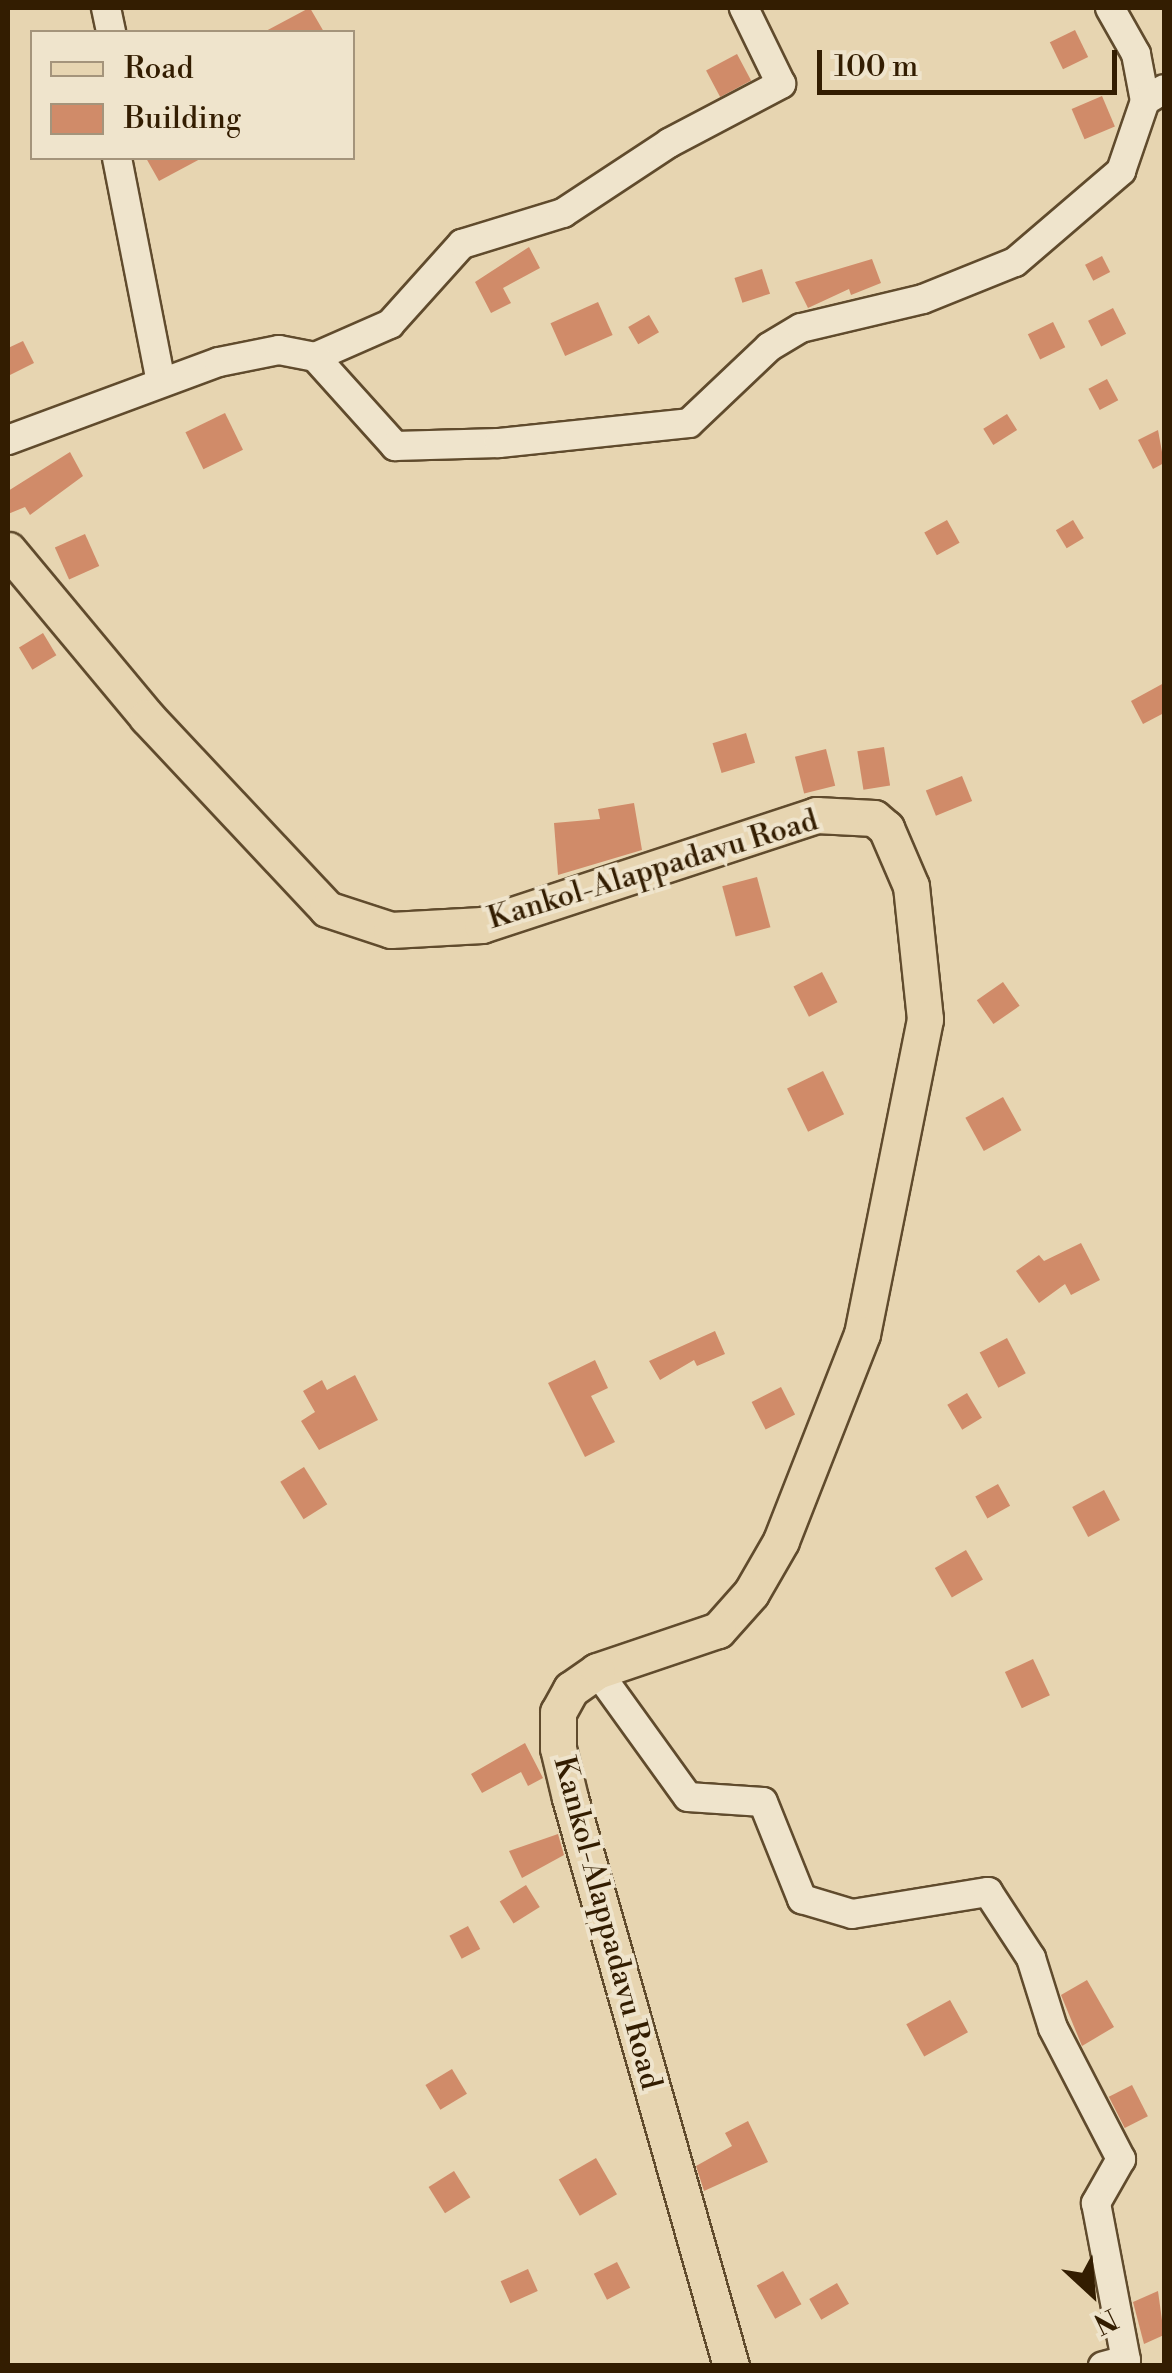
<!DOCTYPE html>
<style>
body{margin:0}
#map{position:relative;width:1172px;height:2373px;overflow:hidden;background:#e7d5b1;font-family:"Libre Bodoni",serif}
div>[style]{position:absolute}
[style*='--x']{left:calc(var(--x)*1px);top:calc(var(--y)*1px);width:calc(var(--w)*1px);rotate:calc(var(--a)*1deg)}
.building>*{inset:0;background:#d08b69;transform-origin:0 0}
.roads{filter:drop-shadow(2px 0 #604b2d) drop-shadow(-2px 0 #604b2d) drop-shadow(0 2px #604b2d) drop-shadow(0 -2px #604b2d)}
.minor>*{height:28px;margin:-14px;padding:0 14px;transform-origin:14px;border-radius:14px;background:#efe4cc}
.major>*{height:35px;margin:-17.5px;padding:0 17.5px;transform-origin:17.5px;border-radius:17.5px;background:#e7d5b1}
span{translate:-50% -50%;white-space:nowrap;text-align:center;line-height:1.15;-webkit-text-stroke:8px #efe4cc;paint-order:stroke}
.street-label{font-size:30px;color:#331d01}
.frame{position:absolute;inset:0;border:10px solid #331d01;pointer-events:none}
.legend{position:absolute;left:30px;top:30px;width:325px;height:130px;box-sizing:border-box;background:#efe4cc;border:2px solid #a4947b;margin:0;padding:12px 18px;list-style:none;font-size:30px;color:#331d01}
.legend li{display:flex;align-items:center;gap:20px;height:50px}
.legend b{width:50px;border:2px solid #a4947b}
.north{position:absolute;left:1042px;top:2243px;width:100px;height:100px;-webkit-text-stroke:8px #efe4cc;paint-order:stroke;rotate:154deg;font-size:28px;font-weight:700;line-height:40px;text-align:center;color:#331d01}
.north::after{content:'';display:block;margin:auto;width:35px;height:45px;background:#331d01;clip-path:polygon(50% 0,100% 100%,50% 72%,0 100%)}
.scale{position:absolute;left:817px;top:50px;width:300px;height:45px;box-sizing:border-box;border:5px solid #331d01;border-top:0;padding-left:12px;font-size:30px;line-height:35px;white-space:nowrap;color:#331d01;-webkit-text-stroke:8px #efe4cc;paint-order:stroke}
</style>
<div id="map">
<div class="building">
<i style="clip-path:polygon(310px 8px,324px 32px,264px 32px,309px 8px)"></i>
<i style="left:1075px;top:30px;width:30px;height:28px;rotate:64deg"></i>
<i style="left:737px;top:54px;width:30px;height:35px;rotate:62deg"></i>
<i style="left:1102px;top:96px;width:33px;height:33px;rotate:67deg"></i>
<i style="clip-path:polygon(146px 158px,202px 158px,159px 181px)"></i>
<i style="clip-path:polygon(529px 247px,540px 268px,503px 288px,511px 303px,491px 313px,475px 282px)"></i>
<i style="left:1102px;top:256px;width:18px;height:19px;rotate:63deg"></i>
<i style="clip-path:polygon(872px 259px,881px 283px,851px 295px,849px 289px,808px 308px,795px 282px)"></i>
<i style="left:762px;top:269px;width:26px;height:29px;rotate:72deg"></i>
<i style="left:598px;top:302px;width:36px;height:52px;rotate:66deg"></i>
<i style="left:1113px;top:308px;width:29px;height:28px;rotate:63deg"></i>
<i style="left:649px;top:315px;width:20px;height:24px;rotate:60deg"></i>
<i style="left:1053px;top:322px;width:28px;height:28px;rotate:64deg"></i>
<i style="clip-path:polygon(23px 341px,34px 363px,8px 376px,8px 348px)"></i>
<i style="left:1107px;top:379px;width:24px;height:21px;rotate:62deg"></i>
<i style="left:225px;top:413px;width:41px;height:44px;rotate:64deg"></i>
<i style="left:1007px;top:414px;width:19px;height:28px;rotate:58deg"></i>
<i style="clip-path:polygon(1158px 430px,1164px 463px,1153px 469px,1138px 440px)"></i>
<i style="clip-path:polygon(70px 452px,83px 476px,30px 515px,25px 507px,8px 514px,8px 491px)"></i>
<i style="left:947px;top:520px;width:26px;height:26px;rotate:61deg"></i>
<i style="left:1073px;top:520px;width:21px;height:20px;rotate:59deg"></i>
<i style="left:85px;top:534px;width:35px;height:33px;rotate:66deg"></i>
<i style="left:43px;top:633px;width:26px;height:28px;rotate:59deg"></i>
<i style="clip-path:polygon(1164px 683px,1164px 713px,1143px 724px,1131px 701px)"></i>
<i style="left:746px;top:733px;width:31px;height:35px;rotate:73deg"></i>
<i style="left:884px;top:747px;width:39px;height:27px;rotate:81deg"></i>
<i style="left:826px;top:749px;width:38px;height:32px;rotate:76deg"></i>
<i style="left:962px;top:776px;width:27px;height:39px;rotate:68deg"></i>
<i style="clip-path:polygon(634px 803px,642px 850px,558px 875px,554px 823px,600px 819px,598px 809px)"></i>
<i style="left:757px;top:877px;width:52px;height:36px;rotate:75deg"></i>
<i style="left:822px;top:972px;width:34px;height:32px;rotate:63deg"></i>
<i style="left:1003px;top:982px;width:29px;height:32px;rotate:55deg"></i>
<i style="left:823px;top:1071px;width:48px;height:40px;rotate:64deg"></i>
<i style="left:1003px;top:1097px;width:38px;height:43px;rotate:61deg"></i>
<i style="clip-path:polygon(1081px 1243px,1100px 1280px,1071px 1295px,1065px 1284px,1039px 1303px,1016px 1271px,1039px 1255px,1044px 1261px)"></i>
<i style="clip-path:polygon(715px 1331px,725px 1354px,697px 1366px,694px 1360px,660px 1380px,649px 1361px)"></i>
<i style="left:1007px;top:1338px;width:40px;height:31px;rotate:62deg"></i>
<i style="clip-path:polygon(595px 1360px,608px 1388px,591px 1396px,615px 1442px,585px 1457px,548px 1383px)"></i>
<i style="clip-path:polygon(355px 1375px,378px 1420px,319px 1450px,301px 1421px,315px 1412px,303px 1391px,322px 1380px,327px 1390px)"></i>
<i style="left:781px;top:1387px;width:31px;height:33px;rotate:63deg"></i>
<i style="left:967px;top:1393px;width:29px;height:23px;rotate:59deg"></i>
<i style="left:304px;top:1467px;width:44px;height:28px;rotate:58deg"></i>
<i style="left:998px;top:1484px;width:25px;height:26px;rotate:61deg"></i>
<i style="left:1104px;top:1490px;width:34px;height:36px;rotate:62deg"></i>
<i style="left:966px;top:1550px;width:34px;height:36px;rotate:60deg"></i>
<i style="left:1033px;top:1659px;width:40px;height:31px;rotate:65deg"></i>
<i style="clip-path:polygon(525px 1743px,543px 1778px,528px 1786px,521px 1772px,482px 1793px,471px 1774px)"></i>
<i style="clip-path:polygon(558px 1834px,564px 1855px,522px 1878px,509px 1851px)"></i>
<i style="left:526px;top:1885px;width:26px;height:31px;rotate:58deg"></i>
<i style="left:468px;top:1926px;width:26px;height:21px;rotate:62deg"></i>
<i style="clip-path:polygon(1087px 1980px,1114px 2027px,1082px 2046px,1061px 1995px)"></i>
<i style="left:950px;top:2000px;width:37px;height:50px;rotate:61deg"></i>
<i style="left:452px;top:2069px;width:29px;height:31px;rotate:59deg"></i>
<i style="left:1132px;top:2085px;width:35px;height:26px;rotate:63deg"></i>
<i style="clip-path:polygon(748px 2121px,768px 2162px,704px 2191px,696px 2166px,732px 2146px,725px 2133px)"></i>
<i style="left:596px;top:2158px;width:42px;height:43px;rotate:60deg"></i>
<i style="left:454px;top:2171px;width:31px;height:30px;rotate:58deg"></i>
<i style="left:617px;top:2262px;width:29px;height:26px;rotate:63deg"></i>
<i style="left:528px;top:2269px;width:24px;height:30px;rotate:66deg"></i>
<i style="left:783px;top:2271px;width:38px;height:30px;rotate:61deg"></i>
<i style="left:837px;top:2283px;width:24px;height:32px;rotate:60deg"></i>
<i style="clip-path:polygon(1158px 2291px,1164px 2335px,1144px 2344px,1133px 2302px)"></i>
</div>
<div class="roads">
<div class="minor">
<i style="--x:106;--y:8;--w:25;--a:78"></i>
<i style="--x:1110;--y:8;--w:53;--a:60.5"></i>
<i style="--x:1136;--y:54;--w:48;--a:79.2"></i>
<i style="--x:117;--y:158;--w:228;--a:78.9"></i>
<i style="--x:315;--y:357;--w:82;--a:-23.7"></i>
<i style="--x:390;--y:324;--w:108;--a:-48"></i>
<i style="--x:462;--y:244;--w:106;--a:-17.1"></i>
<i style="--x:563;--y:213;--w:127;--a:-33.4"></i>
<i style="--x:669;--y:143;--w:127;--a:-27.8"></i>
<i style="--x:781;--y:84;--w:85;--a:-116"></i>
<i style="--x:8;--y:440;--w:225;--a:-20.3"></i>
<i style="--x:219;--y:362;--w:61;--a:-11.3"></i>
<i style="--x:279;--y:350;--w:37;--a:11"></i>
<i style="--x:315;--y:357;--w:120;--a:48"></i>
<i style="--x:395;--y:446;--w:104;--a:-1.7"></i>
<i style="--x:499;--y:443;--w:191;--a:-6"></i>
<i style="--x:689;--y:423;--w:110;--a:-43.5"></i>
<i style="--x:769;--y:347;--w:37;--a:-31"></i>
<i style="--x:801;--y:328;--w:125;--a:-13.4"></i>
<i style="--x:923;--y:299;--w:99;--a:-21.9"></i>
<i style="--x:1015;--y:262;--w:140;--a:-40.6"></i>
<i style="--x:1121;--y:171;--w:74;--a:-71.1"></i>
<i style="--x:1145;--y:101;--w:22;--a:-32"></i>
<i style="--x:597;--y:1671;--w:155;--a:54.2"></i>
<i style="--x:688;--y:1797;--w:75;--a:3.8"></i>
<i style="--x:763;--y:1802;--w:105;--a:68.1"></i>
<i style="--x:802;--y:1899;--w:52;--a:16.7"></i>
<i style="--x:852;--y:1914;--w:138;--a:-9.2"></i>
<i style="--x:988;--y:1892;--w:79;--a:56.9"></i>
<i style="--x:1031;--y:1958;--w:73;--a:72.6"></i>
<i style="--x:1053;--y:2028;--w:148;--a:62.6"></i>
<i style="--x:1121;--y:2159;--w:51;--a:119.6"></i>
<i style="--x:1096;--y:2203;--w:160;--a:79.2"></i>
<i style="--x:1126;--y:2360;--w:24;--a:165"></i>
</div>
<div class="major">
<i style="--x:8;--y:550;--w:217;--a:50.2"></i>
<i style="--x:147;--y:717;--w:263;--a:46.8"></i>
<i style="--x:327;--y:909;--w:67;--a:18.2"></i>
<i style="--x:391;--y:930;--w:91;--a:-3.1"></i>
<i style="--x:482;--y:925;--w:352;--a:-18.2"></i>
<i style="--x:816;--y:815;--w:58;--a:3"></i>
<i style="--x:874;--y:818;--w:16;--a:40"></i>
<i style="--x:886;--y:828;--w:63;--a:66.7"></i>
<i style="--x:911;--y:886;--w:134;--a:84"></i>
<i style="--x:925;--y:1019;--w:321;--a:101.3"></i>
<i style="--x:862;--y:1334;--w:222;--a:111.4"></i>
<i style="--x:781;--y:1541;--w:60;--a:120"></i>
<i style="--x:751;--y:1593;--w:50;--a:131.7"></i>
<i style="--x:718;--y:1630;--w:128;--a:161.3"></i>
<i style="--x:597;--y:1671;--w:32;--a:145"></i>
<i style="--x:571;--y:1689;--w:26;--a:119"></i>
<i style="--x:558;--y:1712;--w:36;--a:90"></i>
<i style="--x:558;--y:1748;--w:51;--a:76.5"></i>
<i style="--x:570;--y:1798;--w:590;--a:74.17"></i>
</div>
</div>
<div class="street-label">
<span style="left:653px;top:870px;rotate:-17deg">Kankol-Alappadavu Road</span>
<span style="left:607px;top:1923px;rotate:75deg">Kankol-Alappadavu Road</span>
</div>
<div class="frame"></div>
<ul class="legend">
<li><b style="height:12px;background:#e7d5b1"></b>Road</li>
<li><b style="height:28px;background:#d08b69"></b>Building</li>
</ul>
<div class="north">N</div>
<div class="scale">100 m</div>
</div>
